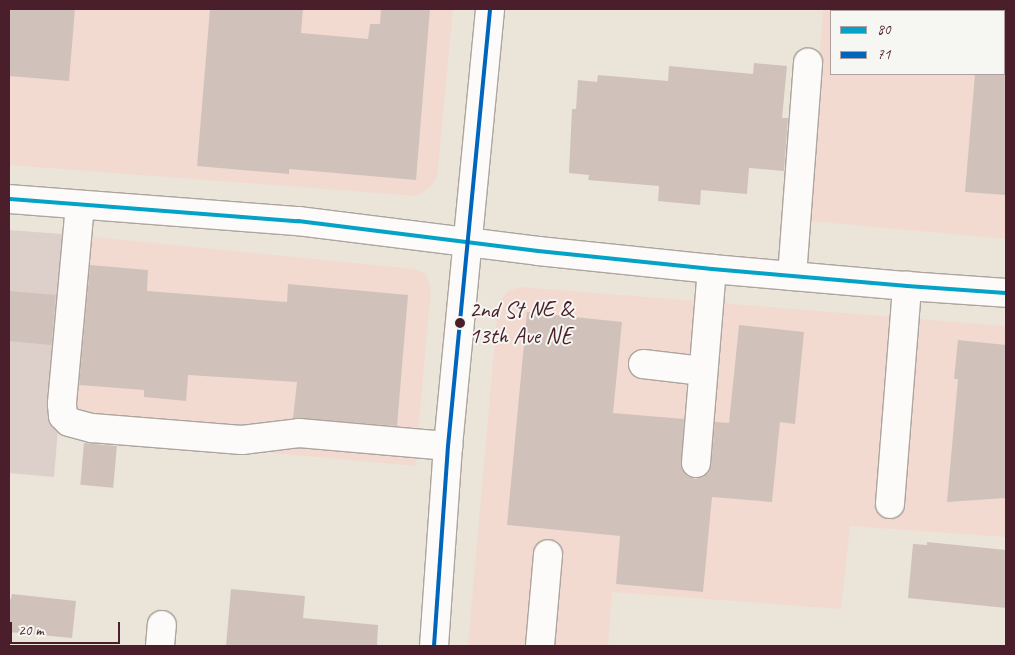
<!DOCTYPE html>
<style>
body{margin:0}
#map{position:relative;width:1015px;height:655px;overflow:hidden;background:#ebe4d8;font-family:Caveat,sans-serif}
div>[style]{position:absolute}
[style*='--x']{left:calc(var(--x)*1px);top:calc(var(--y)*1px);width:calc(var(--w)*1px);rotate:calc(var(--a)*1deg)}
.built>*{inset:0;background:#f2dad0}
.industrial>*{inset:0;background:#ddd0cb}
.building>*{inset:0;background:#d0c2ba;transform-origin:0 0}
.roads{filter:drop-shadow(1px 0 #ada49e) drop-shadow(-1px 0 #ada49e) drop-shadow(0 1px #ada49e) drop-shadow(0 -1px #ada49e)}
.minor>*{height:28px;margin:-14px;padding:0 14px;transform-origin:14px;border-radius:14px;background:#fcfbf9}
.bus-1>*{height:4px;margin:-2px;padding:0 2px;transform-origin:2px;border-radius:2px;background:#04a2c6}
.bus-2>*{height:4px;margin:-2px;padding:0 2px;transform-origin:2px;border-radius:2px;background:#0065bd}
.dots>*{width:14px;height:14px;translate:-50% -50%;box-sizing:border-box;border:2px solid #f6f6f2;border-radius:50%}
span{translate:-50% -50%;white-space:nowrap;text-align:center;line-height:1.15;-webkit-text-stroke:4px #f6f6f2;paint-order:stroke}
.bus-label{font-size:23px;color:#4a1f2b}
.left{translate:0 -50%;text-align:left}
.frame{position:absolute;inset:0;border:10px solid #4a1f2b;pointer-events:none}
.legend{position:absolute;left:830px;top:10px;width:175px;height:65px;box-sizing:border-box;background:#f6f6f2;border:1px solid #b1a0a2;margin:0;padding:6px 9px;list-style:none;font-size:15px;color:#4a1f2b}
.legend li{display:flex;align-items:center;gap:10px;height:25px}
.legend b{width:25px;border:1px solid #b1a0a2}
.scale{position:absolute;left:10px;top:622px;width:110px;height:22px;box-sizing:border-box;border:2px solid #4a1f2b;border-top:0;padding-left:6px;font-size:15px;line-height:18px;white-space:nowrap;color:#4a1f2b;-webkit-text-stroke:4px #f6f6f2;paint-order:stroke}
</style>
<div id="map">
<div class="built">
<i style="clip-path:polygon(9px 9px,453px 9px,437px 177px,429px 188px,417px 196px,9px 165px)"></i>
<i style="clip-path:polygon(evenodd,823px 9px,1006px 9px,1006px 239px,808px 221px,823px 9px,831px 11px,1004px 11px,1004px 74px,831px 74px,831px 11px)"></i>
<i style="clip-path:polygon(74px 235px,414px 269px,426px 274px,431px 289px,415px 466px,57px 433px)"></i>
<i style="clip-path:polygon(521px 287px,1006px 326px,1006px 537px,850px 526px,841px 609px,612px 592px,608px 646px,468px 646px,498px 304px,508px 291px)"></i>
</div>
<div class="industrial">
<i style="clip-path:polygon(9px 230px,74px 235px,54px 477px,9px 473px)"></i>
</div>
<div class="building">
<i style="clip-path:polygon(9px 9px,75px 9px,69px 81px,9px 76px)"></i>
<i style="clip-path:polygon(210px 9px,303px 9px,301px 33px,368px 39px,370px 24px,380px 24px,381px 9px,430px 9px,416px 180px,289px 169px,289px 174px,197px 166px)"></i>
<i style="clip-path:polygon(754px 63px,787px 66px,782px 118px,788px 118px,784px 171px,749px 168px,747px 194px,701px 190px,700px 205px,658px 201px,659px 186px,588px 180px,589px 175px,569px 173px,572px 109px,576px 109px,578px 80px,597px 82px,598px 75px,668px 81px,669px 66px,753px 74px)"></i>
<i style="clip-path:polygon(975px 74px,1006px 74px,1006px 195px,965px 192px)"></i>
<i style="clip-path:polygon(90px 265px,148px 270px,147px 291px,287px 302px,288px 284px,408px 295px,397px 426px,293px 418px,297px 382px,188px 375px,186px 401px,144px 397px,144px 390px,79px 385px)"></i>
<i style="left:9px;top:291px;width:47px;height:50px;rotate:5deg"></i>
<i style="clip-path:polygon(527px 312px,622px 322px,613px 413px,684px 419px,682px 469px,687px 476px,695px 479px,703px 477px,709px 472px,711px 465px,715px 422px,729px 423px,739px 325px,804px 332px,795px 424px,780px 422px,772px 502px,712px 497px,703px 592px,616px 584px,620px 536px,507px 525px)"></i>
<i style="clip-path:polygon(958px 340px,1006px 345px,1006px 498px,947px 502px,958px 379px,954px 379px)"></i>
<i style="left:84px;top:443px;width:33px;height:42px;rotate:5deg"></i>
<i style="clip-path:polygon(927px 542px,1006px 550px,1006px 608px,908px 598px,913px 544px,927px 545px)"></i>
<i style="clip-path:polygon(231px 589px,305px 596px,303px 618px,378px 625px,377px 646px,226px 646px)"></i>
<i style="clip-path:polygon(12px 594px,76px 601px,72px 638px,9px 632px,9px 599px,11px 599px)"></i>
</div>
<div class="roads">
<div class="minor">
<i style="--x:9;--y:199;--w:290;--a:4.4"></i>
<i style="--x:298;--y:221;--w:242;--a:7.1"></i>
<i style="--x:538;--y:251;--w:175;--a:5.9"></i>
<i style="--x:712;--y:269;--w:196;--a:5"></i>
<i style="--x:907;--y:286;--w:99;--a:4"></i>
<i style="--x:80;--y:205;--w:200;--a:95.2"></i>
<i style="--x:62;--y:404;--w:12;--a:85"></i>
<i style="--x:63;--y:416;--w:8;--a:45"></i>
<i style="--x:69;--y:422;--w:24;--a:15"></i>
<i style="--x:92;--y:428;--w:150;--a:4.6"></i>
<i style="--x:242;--y:440;--w:57;--a:-7"></i>
<i style="--x:299;--y:433;--w:150;--a:5"></i>
<i style="--x:792;--y:276;--w:214;--a:-85.7"></i>
<i style="--x:643;--y:364;--w:60;--a:6.7"></i>
<i style="--x:696;--y:463;--w:195;--a:-85.3"></i>
<i style="--x:890;--y:504;--w:219;--a:-85.5"></i>
<i style="--x:160;--y:646;--w:21;--a:-85"></i>
<i style="--x:434;--y:646;--w:200;--a:-86"></i>
<i style="--x:448;--y:446;--w:439;--a:-84.5"></i>
<i style="--x:540;--y:646;--w:92;--a:-85"></i>
</div>
</div>
<div class="bus-1">
<i style="--x:9;--y:199;--w:290;--a:4.4"></i>
<i style="--x:298;--y:221;--w:242;--a:7.1"></i>
<i style="--x:538;--y:251;--w:175;--a:5.9"></i>
<i style="--x:712;--y:269;--w:196;--a:5"></i>
<i style="--x:907;--y:286;--w:99;--a:4"></i>
</div>
<div class="bus-2">
<i style="--x:434;--y:646;--w:200;--a:-86"></i>
<i style="--x:448;--y:446;--w:439;--a:-84.5"></i>
</div>
<div class="dots">
<i style="left:460px;top:323px;background:#4a1f2b"></i>
</div>
<div class="bus-label">
<span class="left" style="left:469px;top:323px">2nd St NE &amp;<br>13th Ave NE</span>
</div>
<div class="frame"></div>
<ul class="legend">
<li><b style="height:6px;background:#04a2c6"></b>80</li>
<li><b style="height:6px;background:#0065bd"></b>71</li>
</ul>
<div class="scale">20 m</div>
</div>
